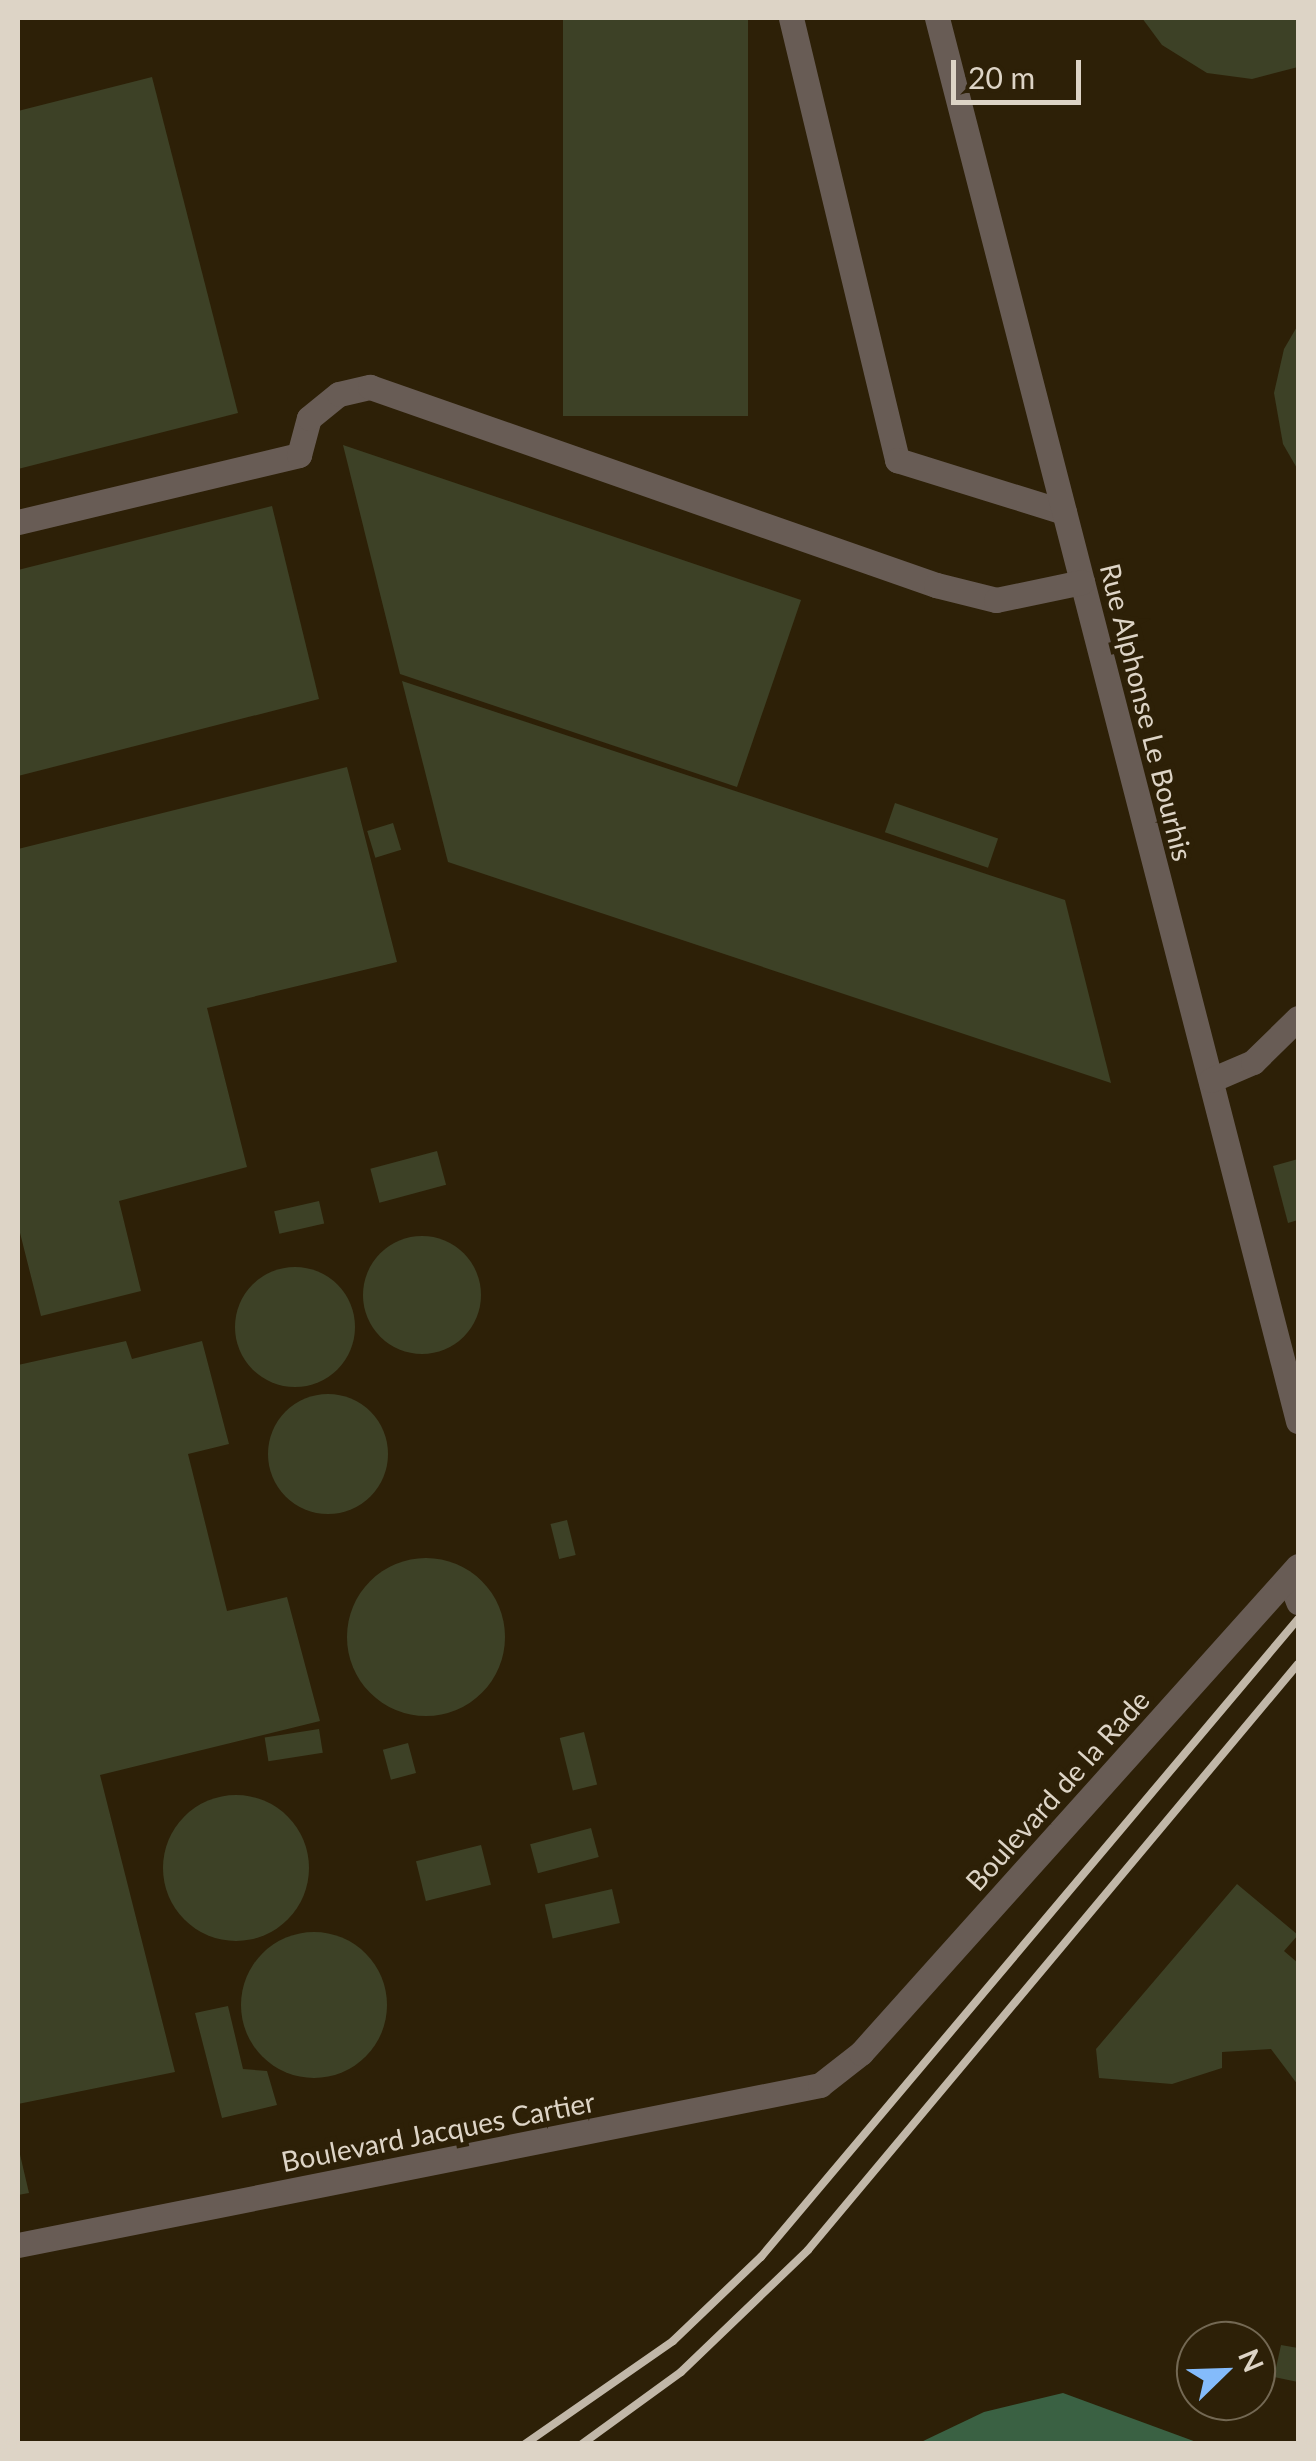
<!DOCTYPE html>
<style>
body{margin:0}
#map{position:relative;width:1316px;height:2461px;overflow:hidden;background:#2d2007;font-family:Lato,sans-serif}
div>[style]{position:absolute}
[style*='--x']{left:calc(var(--x)*1px);top:calc(var(--y)*1px);width:calc(var(--w)*1px);rotate:calc(var(--a)*1deg)}
.water>*{inset:0;background:#3a6143}
.building>*{inset:0;background:#3d4126;transform-origin:0 0}
.round{border-radius:50%}
.minor>*{height:25px;margin:-12.5px;padding:0 12.5px;transform-origin:12.5px;border-radius:12.5px;background:#685c55}
.rail>*{height:8px;margin:-4px;padding:0 4px;transform-origin:4px;border-radius:4px;background:#c1b7a8}
span{translate:-50% -50%;white-space:nowrap;text-align:center;line-height:1.15;-webkit-text-stroke:10px #2d2007;paint-order:stroke}
.street-label{font-size:28px;color:#ddd4c6}
.frame{position:absolute;inset:0;border:20px solid #ddd4c6;pointer-events:none}
.north{position:absolute;left:1176px;top:2321px;width:100px;height:100px;box-sizing:border-box;background:#2d2007;border:2px solid #736853;border-radius:50%;rotate:67deg;font-size:28px;font-weight:700;line-height:40px;text-align:center;color:#ddd4c6}
.north::after{content:'';display:block;margin:auto;width:35px;height:45px;background:#84bbfb;clip-path:polygon(50% 0,100% 100%,50% 72%,0 100%)}
.scale{position:absolute;left:951px;top:60px;width:130px;height:45px;box-sizing:border-box;border:5px solid #ddd4c6;border-top:0;padding-left:12px;font-size:30px;line-height:35px;white-space:nowrap;color:#ddd4c6;-webkit-text-stroke:8px #2d2007;paint-order:stroke}
</style>
<div id="map">
<div class="water">
<i style="clip-path:polygon(1063px 2393px,1199px 2443px,919px 2443px,984px 2412px)"></i>
</div>
<div class="building">
<i style="left:563px;top:18px;width:185px;height:398px"></i>
<i style="clip-path:polygon(1142px 18px,1298px 18px,1298px 67px,1252px 79px,1207px 73px,1162px 45px)"></i>
<i style="clip-path:polygon(152px 77px,238px 413px,18px 469px,18px 111px)"></i>
<i style="clip-path:polygon(1298px 325px,1298px 470px,1283px 444px,1274px 393px,1284px 349px)"></i>
<i style="clip-path:polygon(343px 445px,801px 600px,737px 787px,400px 674px)"></i>
<i style="clip-path:polygon(272px 506px,319px 699px,18px 776px,18px 570px)"></i>
<i style="clip-path:polygon(402px 681px,1065px 900px,1111px 1083px,448px 862px)"></i>
<i style="clip-path:polygon(347px 767px,397px 962px,207px 1008px,247px 1167px,119px 1201px,141px 1291px,41px 1316px,18px 1225px,18px 849px)"></i>
<i style="left:895px;top:803px;width:109px;height:31px;rotate:19deg"></i>
<i style="left:393px;top:823px;width:28px;height:27px;rotate:73deg"></i>
<i style="left:437px;top:1151px;width:35px;height:69px;rotate:75deg"></i>
<i style="clip-path:polygon(1298px 1159px,1298px 1220px,1288px 1223px,1273px 1166px)"></i>
<i style="left:319px;top:1201px;width:23px;height:46px;rotate:77deg"></i>
<i class="round" style="left:363px;top:1236px;width:118px;height:118px"></i>
<i class="round" style="left:235px;top:1267px;width:120px;height:120px"></i>
<i style="clip-path:polygon(126px 1341px,132px 1359px,202px 1341px,229px 1444px,188px 1454px,227px 1611px,287px 1597px,320px 1721px,100px 1775px,175px 2072px,18px 2104px,18px 1365px)"></i>
<i class="round" style="left:268px;top:1394px;width:120px;height:120px"></i>
<i style="left:567px;top:1520px;width:36px;height:17px;rotate:76deg"></i>
<i class="round" style="left:347px;top:1558px;width:158px;height:158px"></i>
<i style="left:319px;top:1729px;width:24px;height:55px;rotate:81deg"></i>
<i style="left:584px;top:1732px;width:54px;height:25px;rotate:76deg"></i>
<i style="left:408px;top:1743px;width:31px;height:26px;rotate:75deg"></i>
<i class="round" style="left:163px;top:1795px;width:146px;height:146px"></i>
<i style="left:591px;top:1828px;width:30px;height:63px;rotate:75deg"></i>
<i style="left:481px;top:1845px;width:41px;height:67px;rotate:76deg"></i>
<i style="clip-path:polygon(1237px 1884px,1298px 1935px,1284px 1951px,1298px 1963px,1298px 2085px,1271px 2049px,1222px 2052px,1222px 2068px,1172px 2084px,1099px 2078px,1096px 2049px)"></i>
<i style="left:612px;top:1889px;width:35px;height:69px;rotate:77deg"></i>
<i class="round" style="left:241px;top:1932px;width:146px;height:146px"></i>
<i style="clip-path:polygon(228px 2006px,243px 2069px,267px 2071px,277px 2105px,222px 2118px,195px 2013px)"></i>
<i style="clip-path:polygon(18px 2146px,29px 2193px,18px 2195px)"></i>
<i style="clip-path:polygon(1281px 2345px,1298px 2348px,1298px 2382px,1274px 2377px)"></i>
</div>
<div class="minor">
<i style="--x:791;--y:18;--w:455;--a:76.5"></i>
<i style="--x:897;--y:460;--w:175;--a:17.3"></i>
<i style="--x:937;--y:18;--w:1449;--a:75.57"></i>
<i style="--x:18;--y:522;--w:289;--a:-13.4"></i>
<i style="--x:299;--y:455;--w:38;--a:-75"></i>
<i style="--x:309;--y:418;--w:38;--a:-39"></i>
<i style="--x:339;--y:394;--w:32;--a:-13"></i>
<i style="--x:370;--y:387;--w:600;--a:19.28"></i>
<i style="--x:936;--y:585;--w:62;--a:14"></i>
<i style="--x:996;--y:600;--w:88;--a:-11.8"></i>
<i style="--x:1211;--y:1080;--w:46;--a:-23.2"></i>
<i style="--x:1253;--y:1062;--w:63;--a:-44.4"></i>
<i style="--x:1289;--y:1578;--w:26;--a:69"></i>
<i style="--x:18;--y:2245;--w:818;--a:-11.28"></i>
<i style="--x:820;--y:2085;--w:52;--a:-38"></i>
<i style="--x:861;--y:2053;--w:654;--a:-48.1"></i>
</div>
<div class="rail">
<i style="--x:525;--y:2444;--w:180;--a:-34.8"></i>
<i style="--x:673;--y:2341;--w:122;--a:-43.7"></i>
<i style="--x:761;--y:2257;--w:834;--a:-49.91"></i>
<i style="--x:582;--y:2444;--w:122;--a:-36"></i>
<i style="--x:681;--y:2372;--w:176;--a:-43.8"></i>
<i style="--x:808;--y:2250;--w:764;--a:-50.1"></i>
</div>
<div class="street-label">
<span style="left:1147px;top:712px;rotate:76deg">Rue Alphonse Le Bourhis</span>
<span style="left:1057px;top:1790px;rotate:-48deg">Boulevard de la Rade</span>
<span style="left:438px;top:2131px;rotate:-11deg">Boulevard Jacques Cartier</span>
</div>
<div class="frame"></div>
<div class="north">N</div>
<div class="scale">20 m</div>
</div>
